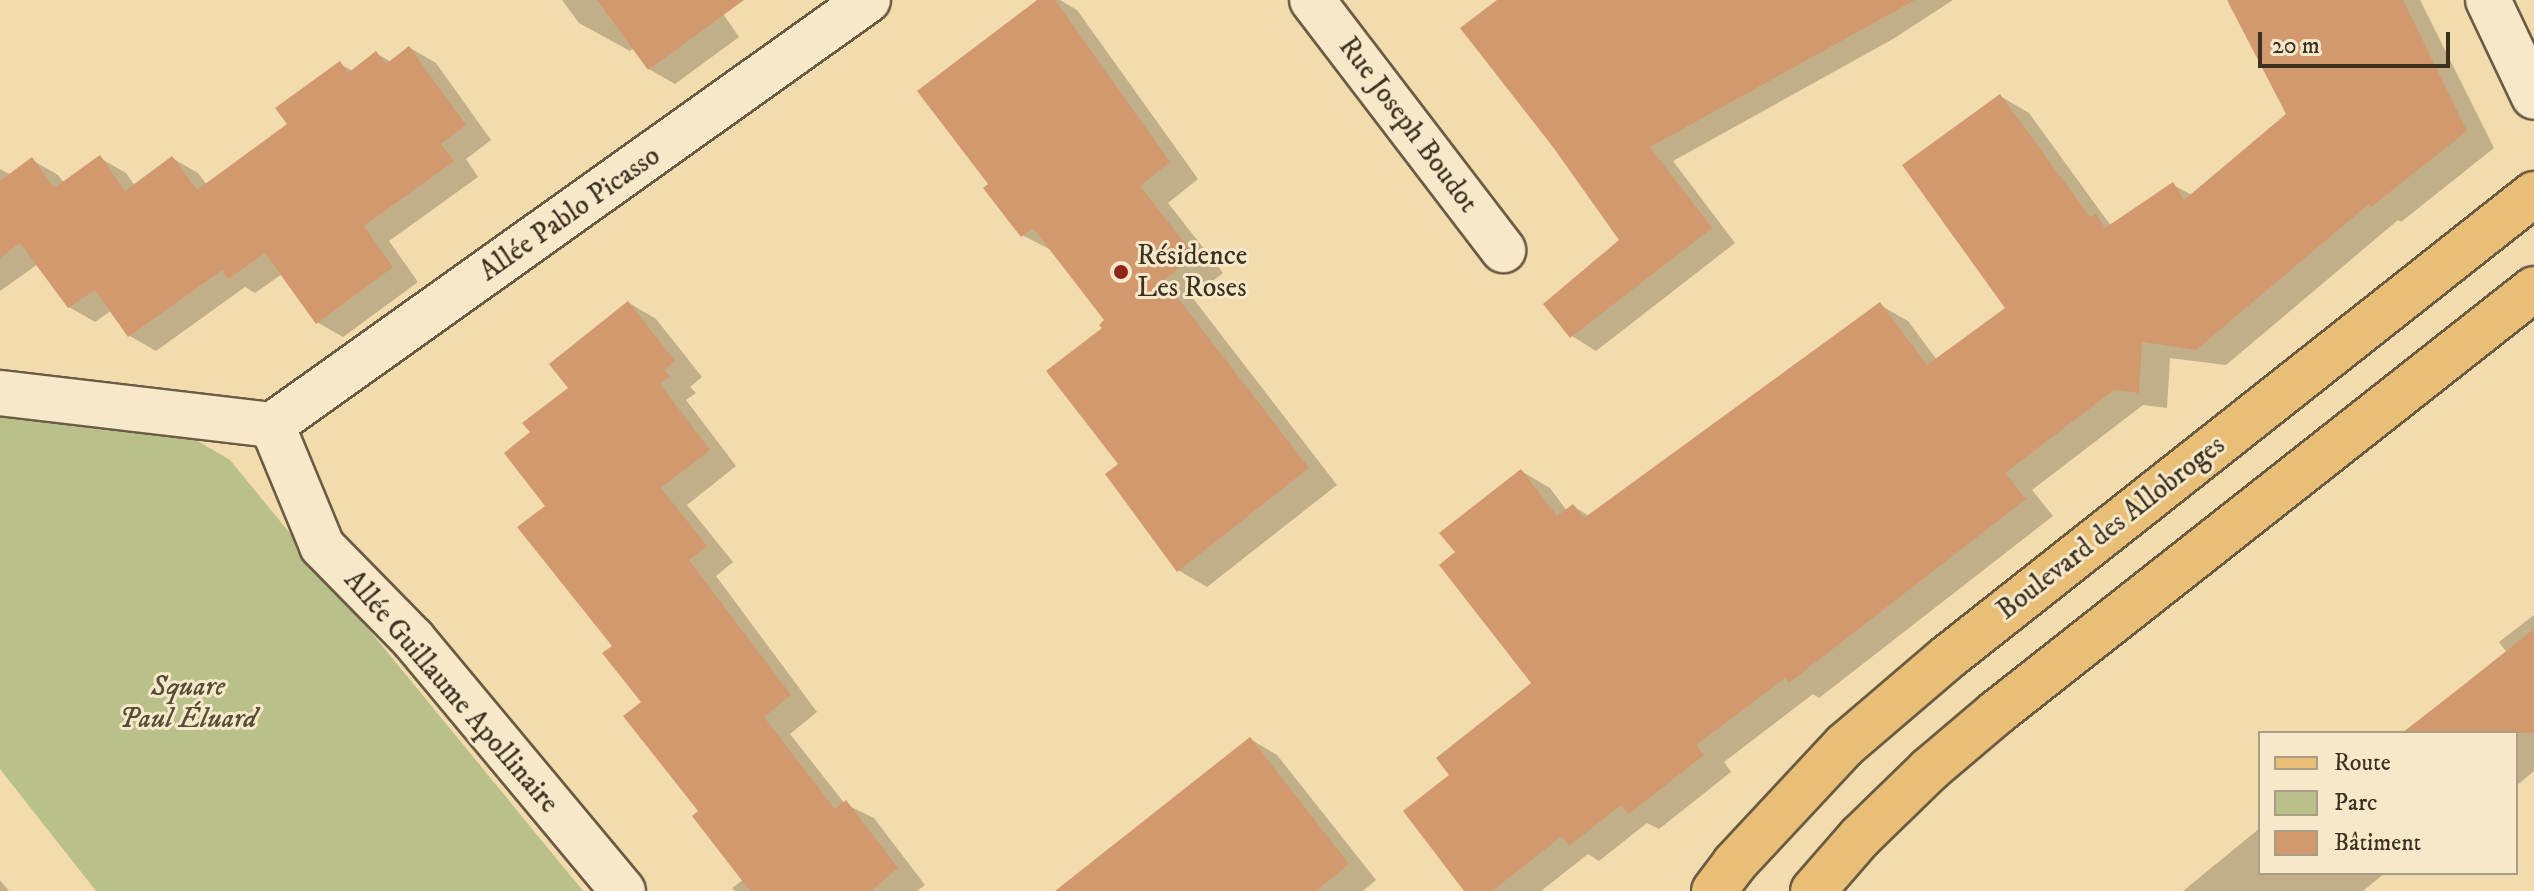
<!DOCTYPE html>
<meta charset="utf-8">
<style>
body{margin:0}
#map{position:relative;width:2534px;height:891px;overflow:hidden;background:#f2dbac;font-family:"IM FELL DW Pica",serif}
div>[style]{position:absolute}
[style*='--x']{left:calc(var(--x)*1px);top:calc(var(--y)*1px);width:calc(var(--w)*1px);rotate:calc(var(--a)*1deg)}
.green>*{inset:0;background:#bac08a}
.shadow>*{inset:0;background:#0003}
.building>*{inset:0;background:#d3996e}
.roads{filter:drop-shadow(2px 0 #6a5b44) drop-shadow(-2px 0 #6a5b44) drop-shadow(0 2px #6a5b44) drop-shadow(0 -2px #6a5b44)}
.minor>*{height:44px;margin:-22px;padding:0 22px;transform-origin:22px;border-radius:22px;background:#f7e8c9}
.major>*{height:44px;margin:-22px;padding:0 22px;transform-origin:22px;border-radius:22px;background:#e9be76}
.dots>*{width:22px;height:22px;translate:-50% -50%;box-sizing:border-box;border:4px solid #f7e8c9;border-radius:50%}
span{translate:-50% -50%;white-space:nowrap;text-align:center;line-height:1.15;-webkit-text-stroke:6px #f7e8c9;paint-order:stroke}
.street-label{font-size:28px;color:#3c3021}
.poi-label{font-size:28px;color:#3c3021}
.left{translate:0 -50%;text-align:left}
.park-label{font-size:28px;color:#554d36;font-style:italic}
.legend{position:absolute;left:2258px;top:731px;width:260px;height:144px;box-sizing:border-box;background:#f7e8c9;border:2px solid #ac9e86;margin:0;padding:10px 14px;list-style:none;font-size:24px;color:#3c3021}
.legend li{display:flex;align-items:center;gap:16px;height:40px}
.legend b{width:40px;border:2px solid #ac9e86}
.scale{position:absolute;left:2258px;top:32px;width:192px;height:36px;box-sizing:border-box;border:4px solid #3c3021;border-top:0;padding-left:10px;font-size:24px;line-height:28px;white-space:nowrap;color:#3c3021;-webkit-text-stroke:6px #f7e8c9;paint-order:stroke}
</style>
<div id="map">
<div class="green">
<i style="clip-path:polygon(0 405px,184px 433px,230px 460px,583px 891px,96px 891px,0 769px)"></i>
</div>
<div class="shadow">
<i style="clip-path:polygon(562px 0,718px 0,715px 2px,739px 37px,675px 84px,649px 69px,634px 48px,630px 51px,579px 23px)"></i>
<i style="clip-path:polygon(1040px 0,1060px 0,1077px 10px,1198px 179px,1168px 203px,1223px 273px,1192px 297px,1337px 485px,1207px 587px,1178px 570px,1121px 464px,1107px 321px,1053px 251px,1022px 235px,991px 184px)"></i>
<i style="clip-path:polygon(1500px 0,1953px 0,1893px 39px,1673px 161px,1735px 243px,1596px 351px,1572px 336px,1622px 240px)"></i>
<i style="clip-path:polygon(2230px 0,2420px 0,2494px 148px,2401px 222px,2398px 220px,2226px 365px,2170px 358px,2167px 408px,2143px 405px,2032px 490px,2053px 516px,1819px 698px,1813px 694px,1724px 762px,1731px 772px,1659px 829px,1647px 823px,1599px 861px,1588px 854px,1541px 891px,1468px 891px,1452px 775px,1534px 684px,1458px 553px,1521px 471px,1550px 488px,1567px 511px,1573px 506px,1589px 516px,1880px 305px,1908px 321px,1937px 360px,2008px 309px,2000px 96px,2029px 113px,2111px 226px,2173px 185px,2192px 195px,2289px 115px)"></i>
<i style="clip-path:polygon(410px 48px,436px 63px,491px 140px,466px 159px,478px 177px,389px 241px,418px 282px,343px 337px,317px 322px,282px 274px,255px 293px,245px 287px,156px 351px,130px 336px,112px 310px,95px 322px,69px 307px,38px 264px,0 291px,0 169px,11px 175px,32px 160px,58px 175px,64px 183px,100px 158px,126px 173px,135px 186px,172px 158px,198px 173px,207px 185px,290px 125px,340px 64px,353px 71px,376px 53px,391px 62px)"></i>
<i style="clip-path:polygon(629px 303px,656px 319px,702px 377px,690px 387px,696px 393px,686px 400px,736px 466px,687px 505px,733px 562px,716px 576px,817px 712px,790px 734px,845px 804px,874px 818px,925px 885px,917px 891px,735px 891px,732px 888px,744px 879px,701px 812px,547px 506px,533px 433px,571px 389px)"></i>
<i style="clip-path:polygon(2534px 615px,2534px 771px,2516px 786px,2516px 733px,2405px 733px,2507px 653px,2499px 642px)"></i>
<i style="clip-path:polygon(1250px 739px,1277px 755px,1376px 880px,1363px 891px,1058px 891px)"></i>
<i style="clip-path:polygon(2260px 828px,2260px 873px,2385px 873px,2363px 891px,2183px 891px)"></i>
<i style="clip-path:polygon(0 880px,9px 891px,0 891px)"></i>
</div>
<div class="building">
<i style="clip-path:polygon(597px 0,744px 0,648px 70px)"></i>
<i style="clip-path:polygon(1037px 0,1055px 0,1170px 162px,1140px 186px,1195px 256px,1164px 280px,1309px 468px,1177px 572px,1105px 474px,1118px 464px,1046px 371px,1102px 328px,1099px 325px,1104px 320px,1033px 228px,1021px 237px,983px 188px,988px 184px,917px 91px)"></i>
<i style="clip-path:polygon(1497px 0,1915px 0,1650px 147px,1712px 228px,1570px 338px,1543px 304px,1619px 240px,1553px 147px,1460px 28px)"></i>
<i style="clip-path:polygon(2227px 0,2403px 0,2467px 131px,2371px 207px,2369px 204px,2196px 350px,2142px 342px,2139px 393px,2114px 390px,2005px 473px,2026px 499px,1789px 683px,1785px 678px,1696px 745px,1704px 755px,1629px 814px,1621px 805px,1569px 846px,1562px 836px,1492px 891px,1464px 891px,1403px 811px,1449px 775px,1436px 758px,1531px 683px,1439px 565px,1455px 552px,1439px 533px,1521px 469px,1557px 516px,1573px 504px,1584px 518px,1880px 302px,1927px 365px,2005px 308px,1902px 165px,2000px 94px,2090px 217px,2096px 214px,2105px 228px,2173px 182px,2184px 200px,2286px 114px)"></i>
<i style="clip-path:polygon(409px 46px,466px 125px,441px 144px,454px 161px,364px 226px,393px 267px,316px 324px,265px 253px,228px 279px,222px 270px,128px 337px,95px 290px,68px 308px,20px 243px,0 258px,0 181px,32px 157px,54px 188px,100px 155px,125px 191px,172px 156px,197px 190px,287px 124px,275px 108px,340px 61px,348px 73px,376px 51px,386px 64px)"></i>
<i style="clip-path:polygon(628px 301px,675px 361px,664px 370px,670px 376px,660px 384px,710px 450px,661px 488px,707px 546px,689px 560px,791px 695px,764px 717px,835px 809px,846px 800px,898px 868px,871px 891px,750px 891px,692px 816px,698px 811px,623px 716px,641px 702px,602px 653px,612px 646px,517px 527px,545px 506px,504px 453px,530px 432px,522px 423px,568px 388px,549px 364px)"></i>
<i style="clip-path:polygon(2534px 629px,2534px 733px,2402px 733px,2461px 687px)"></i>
<i style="clip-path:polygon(1250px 737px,1349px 864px,1316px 891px,1055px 891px)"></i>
</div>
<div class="roads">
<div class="minor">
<i style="--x:1312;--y:0;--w:315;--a:52.6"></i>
<i style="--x:2488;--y:0;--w:107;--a:64.6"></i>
<i style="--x:0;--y:393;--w:274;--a:6.7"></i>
<i style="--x:272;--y:425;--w:732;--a:-35.49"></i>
<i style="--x:272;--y:425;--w:131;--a:67.5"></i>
<i style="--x:322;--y:546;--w:130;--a:45.6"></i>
<i style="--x:413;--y:639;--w:328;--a:50.2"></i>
</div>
<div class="major">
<i style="--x:1714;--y:891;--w:34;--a:-53"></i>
<i style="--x:1734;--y:864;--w:163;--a:-47"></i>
<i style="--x:1845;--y:745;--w:135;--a:-40.5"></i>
<i style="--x:1948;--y:657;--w:747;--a:-38.31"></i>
<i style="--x:1813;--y:891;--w:72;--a:-49"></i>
<i style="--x:1860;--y:837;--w:98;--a:-44.2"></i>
<i style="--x:1930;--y:769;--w:87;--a:-40.3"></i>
<i style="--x:1996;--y:713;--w:685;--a:-38.24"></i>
</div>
</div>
<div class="dots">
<i style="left:1121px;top:272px;background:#8f2418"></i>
</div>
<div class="street-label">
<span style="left:1408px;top:125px;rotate:53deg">Rue Joseph Boudot</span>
<span style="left:570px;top:214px;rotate:-35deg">Allée Pablo Picasso</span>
<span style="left:2111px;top:528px;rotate:-38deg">Boulevard des Allobroges</span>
<span style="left:451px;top:692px;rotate:49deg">Allée Guillaume Apollinaire</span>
</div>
<div class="poi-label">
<span class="left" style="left:1137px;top:272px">Résidence<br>Les Roses</span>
</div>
<div class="park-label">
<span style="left:188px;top:703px">Square<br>Paul Éluard</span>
</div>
<ul class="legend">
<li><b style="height:10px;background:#e9be76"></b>Route</li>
<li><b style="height:22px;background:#bac08a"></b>Parc</li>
<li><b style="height:22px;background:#d3996e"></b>Bâtiment</li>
</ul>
<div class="scale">20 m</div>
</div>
